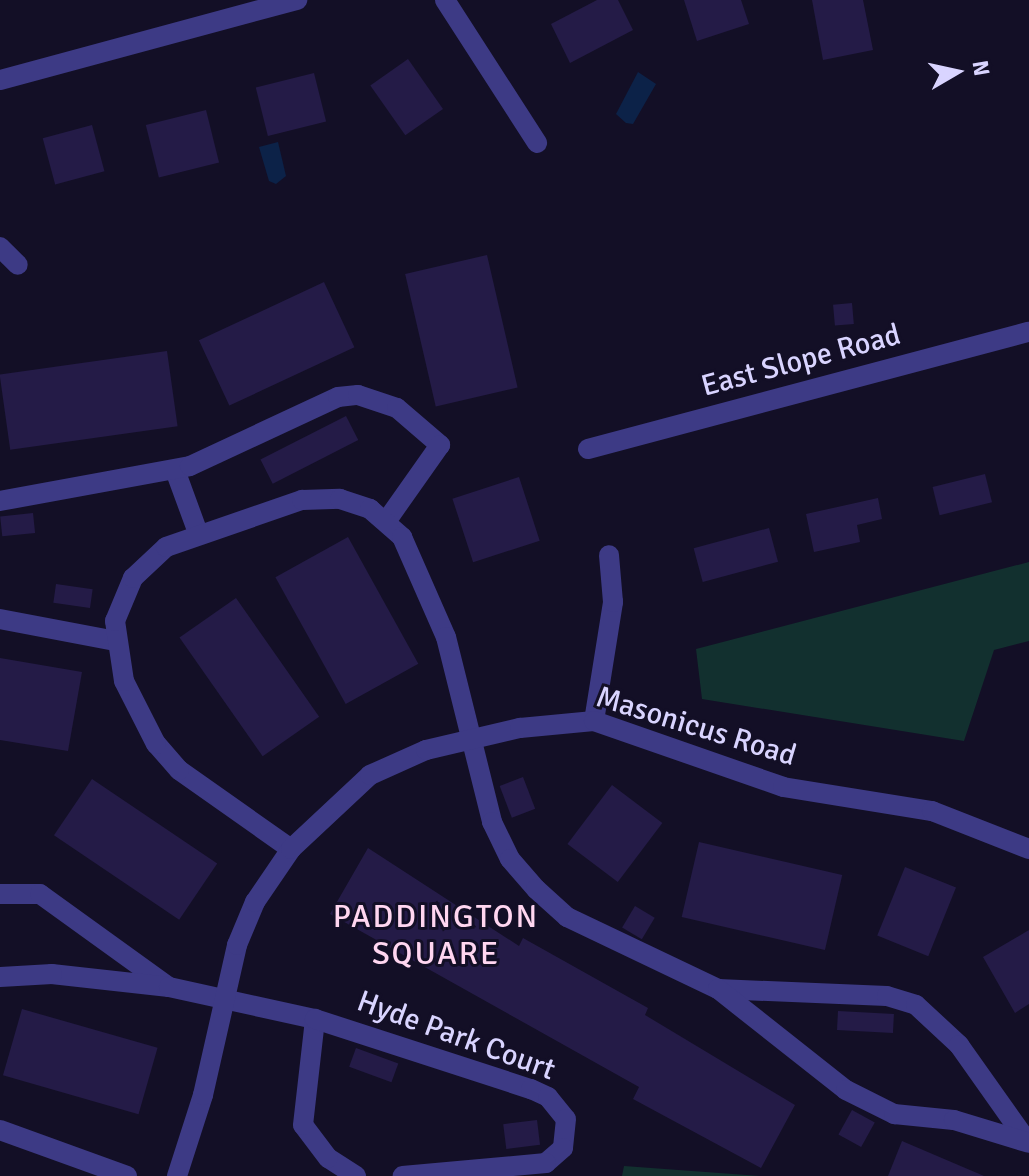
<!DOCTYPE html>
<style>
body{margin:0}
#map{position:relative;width:1029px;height:1176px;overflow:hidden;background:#130f26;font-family:Signika,sans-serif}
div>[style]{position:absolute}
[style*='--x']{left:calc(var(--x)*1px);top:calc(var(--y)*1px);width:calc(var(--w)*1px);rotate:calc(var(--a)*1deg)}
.green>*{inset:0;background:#12302f}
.water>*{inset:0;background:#0c2248}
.building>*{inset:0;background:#241b47;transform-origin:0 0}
.street>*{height:20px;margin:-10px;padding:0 10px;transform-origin:10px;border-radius:10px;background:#3d3a85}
span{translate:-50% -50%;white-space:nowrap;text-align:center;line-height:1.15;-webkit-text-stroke:6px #130f26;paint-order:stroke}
.street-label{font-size:30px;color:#d9d4ff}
.neighbourhood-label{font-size:32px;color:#ffd6f0;letter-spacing:2px}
.north{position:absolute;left:917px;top:32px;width:80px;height:80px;-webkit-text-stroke:6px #130f26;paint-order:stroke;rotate:81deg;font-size:22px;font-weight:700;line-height:32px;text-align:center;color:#d9d4ff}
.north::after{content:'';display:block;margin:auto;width:28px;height:36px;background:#d9d4ff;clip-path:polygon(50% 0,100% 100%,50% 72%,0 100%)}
</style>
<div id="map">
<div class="green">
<i style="clip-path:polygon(1029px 562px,1029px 641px,994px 650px,964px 741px,702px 699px,696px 649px)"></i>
<i style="clip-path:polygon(624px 1166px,760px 1176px,622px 1176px)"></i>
</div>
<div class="water">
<i style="clip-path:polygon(638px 72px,656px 84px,633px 124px,626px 123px,616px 114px)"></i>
<i style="clip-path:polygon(278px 142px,286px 176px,276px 184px,269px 181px,259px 147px)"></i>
</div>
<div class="building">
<i style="clip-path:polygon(597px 0,618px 0,633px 30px,570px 63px,551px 24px)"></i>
<i style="clip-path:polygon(684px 0,741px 0,749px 24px,697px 41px)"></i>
<i style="clip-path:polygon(812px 0,863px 0,873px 50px,823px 60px)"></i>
<i style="left:408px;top:59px;width:61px;height:46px;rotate:55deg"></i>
<i style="left:314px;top:73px;width:50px;height:60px;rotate:76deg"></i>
<i style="left:206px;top:110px;width:54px;height:62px;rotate:76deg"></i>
<i style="left:92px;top:125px;width:48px;height:51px;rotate:75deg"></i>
<i style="left:487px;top:255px;width:136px;height:84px;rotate:77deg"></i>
<i style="left:324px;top:282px;width:72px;height:138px;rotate:65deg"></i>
<i style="left:852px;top:303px;width:21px;height:19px;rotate:85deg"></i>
<i style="left:167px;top:351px;width:76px;height:169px;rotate:82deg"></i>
<i style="left:346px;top:416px;width:27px;height:96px;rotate:63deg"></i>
<i style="left:985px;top:474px;width:29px;height:54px;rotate:76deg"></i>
<i style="left:519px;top:477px;width:67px;height:70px;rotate:72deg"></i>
<i style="clip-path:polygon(878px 498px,882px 519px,857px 525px,860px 542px,814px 552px,806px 514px)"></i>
<i style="left:33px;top:513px;width:20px;height:33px;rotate:84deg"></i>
<i style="left:769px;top:528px;width:35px;height:78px;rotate:75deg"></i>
<i style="left:348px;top:537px;width:145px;height:83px;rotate:61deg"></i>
<i style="left:56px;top:584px;width:37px;height:19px;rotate:8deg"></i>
<i style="left:236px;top:598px;width:145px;height:69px;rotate:55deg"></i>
<i style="clip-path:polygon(0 658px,82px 672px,68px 751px,0 740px)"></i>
<i style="left:523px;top:777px;width:34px;height:25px;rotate:69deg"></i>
<i style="left:92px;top:779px;width:151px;height:68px;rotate:34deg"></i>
<i style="left:612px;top:785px;width:63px;height:74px;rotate:37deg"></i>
<i style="left:699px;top:842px;width:147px;height:77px;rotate:13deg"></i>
<i style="clip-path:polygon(368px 848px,519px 946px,523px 938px,648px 1008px,645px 1015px,795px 1105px,761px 1168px,633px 1099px,639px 1087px,330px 914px)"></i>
<i style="left:905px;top:867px;width:55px;height:74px;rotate:22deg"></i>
<i style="left:635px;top:906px;width:23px;height:25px;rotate:31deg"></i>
<i style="clip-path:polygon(1029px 930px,1029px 1004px,1015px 1013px,983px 957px)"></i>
<i style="left:22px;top:1009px;width:141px;height:69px;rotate:16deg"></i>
<i style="left:838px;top:1011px;width:56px;height:19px;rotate:3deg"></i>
<i style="left:356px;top:1048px;width:45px;height:20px;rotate:20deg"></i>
<i style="left:852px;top:1110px;width:26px;height:28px;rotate:29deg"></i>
<i style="left:537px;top:1120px;width:25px;height:34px;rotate:83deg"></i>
<i style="clip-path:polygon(902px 1141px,984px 1176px,888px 1176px)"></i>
</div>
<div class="street">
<i style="--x:445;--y:0;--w:170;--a:57.2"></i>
<i style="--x:0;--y:80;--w:308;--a:-15.1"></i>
<i style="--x:0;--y:247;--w:25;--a:45"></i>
<i style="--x:588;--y:449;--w:456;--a:-14.9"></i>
<i style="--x:175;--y:470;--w:67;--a:69.9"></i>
<i style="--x:0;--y:501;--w:193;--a:-10.4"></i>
<i style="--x:190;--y:466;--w:163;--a:-25"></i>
<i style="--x:338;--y:397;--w:20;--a:-6"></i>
<i style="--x:358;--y:395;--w:41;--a:18.4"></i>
<i style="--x:397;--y:408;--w:57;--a:40.7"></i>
<i style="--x:440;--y:445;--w:92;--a:125.2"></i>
<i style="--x:0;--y:619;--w:117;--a:10.8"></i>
<i style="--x:594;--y:721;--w:121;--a:-80.9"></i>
<i style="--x:613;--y:602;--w:47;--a:-94.9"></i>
<i style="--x:291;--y:849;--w:137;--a:-144.8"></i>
<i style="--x:179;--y:770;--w:35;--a:-131"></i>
<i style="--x:156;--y:744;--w:71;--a:-116.9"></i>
<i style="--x:124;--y:681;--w:61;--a:-98.5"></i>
<i style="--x:115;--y:621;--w:47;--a:-67.3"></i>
<i style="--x:133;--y:578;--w:45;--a:-43.2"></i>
<i style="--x:166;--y:547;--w:144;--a:-19.1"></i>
<i style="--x:302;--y:500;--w:38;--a:-2"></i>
<i style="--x:340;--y:499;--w:32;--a:18"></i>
<i style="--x:370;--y:509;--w:43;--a:41.2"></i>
<i style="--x:402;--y:537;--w:109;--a:66.3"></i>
<i style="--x:446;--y:637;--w:191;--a:76"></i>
<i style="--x:492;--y:822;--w:41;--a:64.1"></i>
<i style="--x:510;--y:859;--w:40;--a:49"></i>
<i style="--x:536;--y:889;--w:42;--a:42.1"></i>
<i style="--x:567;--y:917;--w:167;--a:25.5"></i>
<i style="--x:718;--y:989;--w:169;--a:2.4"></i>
<i style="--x:887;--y:996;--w:30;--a:17"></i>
<i style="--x:916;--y:1005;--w:59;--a:42.9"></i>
<i style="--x:959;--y:1045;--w:118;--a:54.7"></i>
<i style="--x:0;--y:894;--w:40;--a:0"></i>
<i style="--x:40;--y:894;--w:159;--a:35.8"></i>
<i style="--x:169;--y:987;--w:118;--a:-173.7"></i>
<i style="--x:52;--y:974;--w:52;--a:176.7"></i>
<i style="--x:169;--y:987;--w:149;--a:12.4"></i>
<i style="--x:718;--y:989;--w:163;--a:38.3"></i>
<i style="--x:846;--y:1090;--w:54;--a:26.6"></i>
<i style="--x:894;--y:1114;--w:60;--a:5.7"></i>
<i style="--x:954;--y:1120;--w:78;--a:17"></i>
<i style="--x:0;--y:1130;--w:135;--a:19.9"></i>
<i style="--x:177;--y:1176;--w:85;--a:-72.2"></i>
<i style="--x:203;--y:1095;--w:154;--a:-77.2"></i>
<i style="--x:237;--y:945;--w:47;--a:-67.3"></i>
<i style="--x:255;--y:902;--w:64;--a:-55.8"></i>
<i style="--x:291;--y:849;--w:108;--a:-43.1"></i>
<i style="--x:370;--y:775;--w:61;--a:-24.1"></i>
<i style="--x:426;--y:750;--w:97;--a:-13.2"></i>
<i style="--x:520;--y:728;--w:74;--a:-5.4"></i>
<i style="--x:594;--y:721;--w:200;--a:19.2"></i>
<i style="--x:783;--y:787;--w:151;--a:9.2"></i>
<i style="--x:932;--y:811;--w:104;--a:21.4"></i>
<i style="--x:356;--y:1176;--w:33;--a:-147"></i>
<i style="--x:328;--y:1158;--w:41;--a:-127.1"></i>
<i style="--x:303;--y:1125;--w:107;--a:-83.5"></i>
<i style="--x:315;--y:1019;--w:227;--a:18"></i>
<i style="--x:531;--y:1089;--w:19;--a:25"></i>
<i style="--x:548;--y:1097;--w:28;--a:51"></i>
<i style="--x:566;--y:1119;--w:29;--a:96"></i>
<i style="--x:563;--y:1148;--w:23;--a:139"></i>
<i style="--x:546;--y:1163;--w:144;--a:174.8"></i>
</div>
<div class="street-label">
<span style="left:801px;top:361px;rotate:-15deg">East Slope Road</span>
<span style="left:696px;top:727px;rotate:17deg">Masonicus Road</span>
<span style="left:456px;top:1036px;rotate:20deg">Hyde Park Court</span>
</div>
<div class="neighbourhood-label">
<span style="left:436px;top:936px">PADDINGTON<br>SQUARE</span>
</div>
<div class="north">N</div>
</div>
